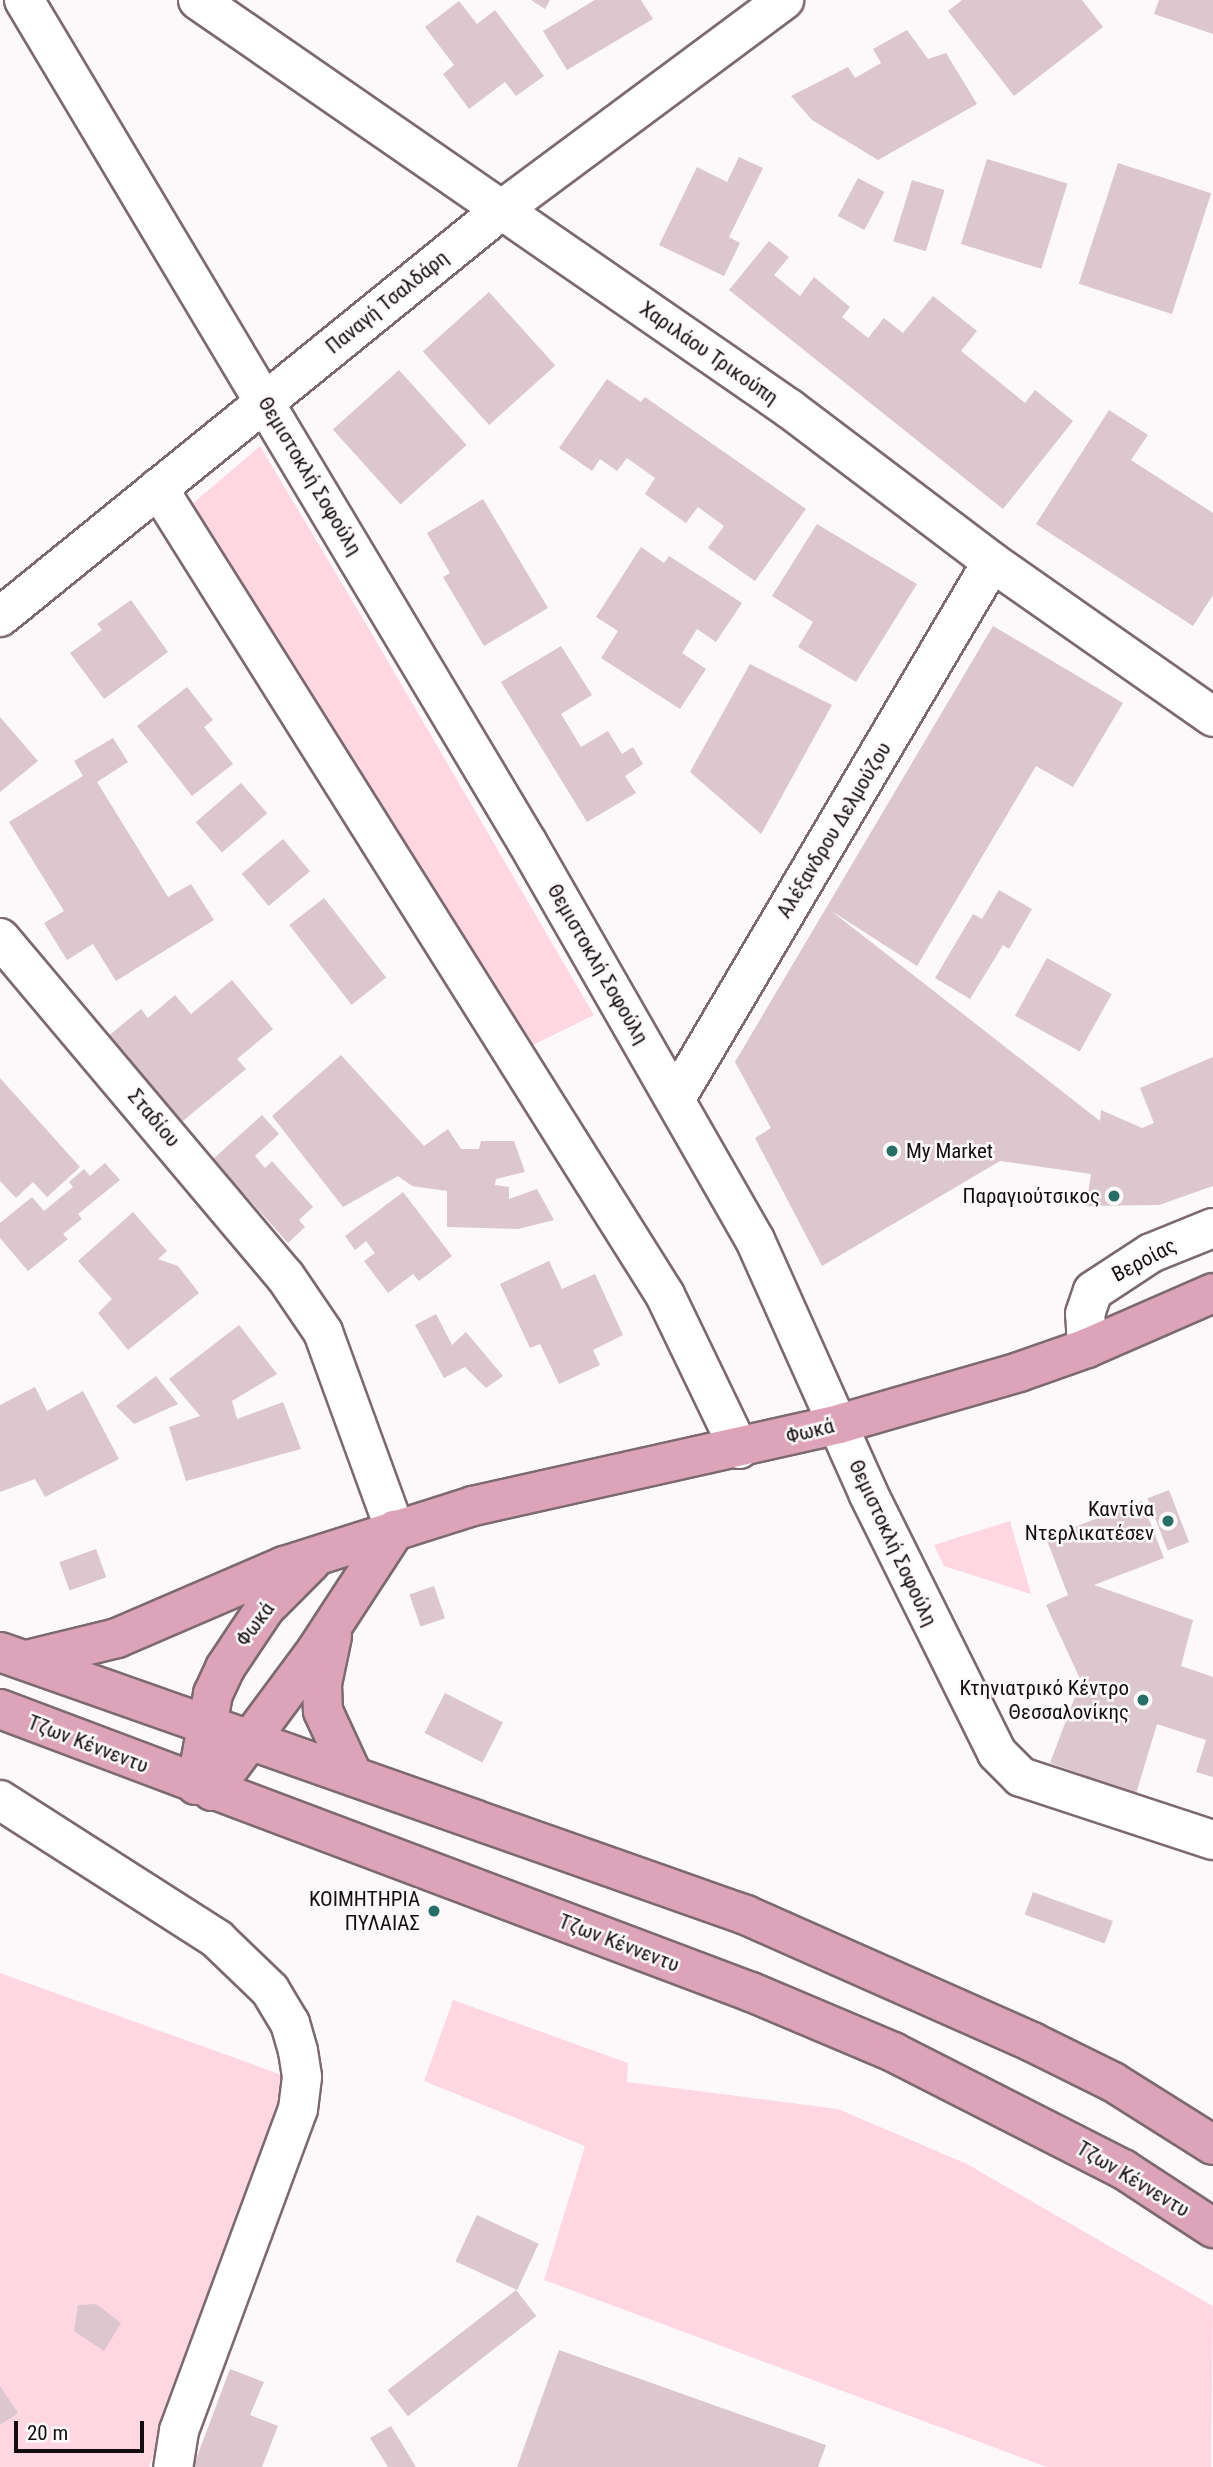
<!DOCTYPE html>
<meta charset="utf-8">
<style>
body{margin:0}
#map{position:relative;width:1213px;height:2467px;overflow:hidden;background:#fdf9fa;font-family:"Roboto Condensed",sans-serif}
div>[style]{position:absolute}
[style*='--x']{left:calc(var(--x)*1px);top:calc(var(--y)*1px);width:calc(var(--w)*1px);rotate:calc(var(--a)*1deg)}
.green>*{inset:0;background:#fed7e3}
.building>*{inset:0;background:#dbc7cd;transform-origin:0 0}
.roads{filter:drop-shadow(2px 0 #7c6a6f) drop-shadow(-2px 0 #7c6a6f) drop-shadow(0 2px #7c6a6f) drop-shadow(0 -2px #7c6a6f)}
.minor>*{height:38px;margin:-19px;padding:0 19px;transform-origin:19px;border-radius:19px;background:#fff}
.major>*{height:38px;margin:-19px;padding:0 19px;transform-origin:19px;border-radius:19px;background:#dda3b9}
.dots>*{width:19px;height:19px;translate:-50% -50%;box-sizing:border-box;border:4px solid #fdf9fa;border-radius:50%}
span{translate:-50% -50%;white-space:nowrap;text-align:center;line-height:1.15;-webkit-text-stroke:5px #fdf9fa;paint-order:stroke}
.street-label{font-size:21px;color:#150e10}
.poi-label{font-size:21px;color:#150e10}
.left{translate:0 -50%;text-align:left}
.right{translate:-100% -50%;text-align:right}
.scale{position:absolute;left:14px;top:2421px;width:130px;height:32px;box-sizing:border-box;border:4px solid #150e10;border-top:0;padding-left:9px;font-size:21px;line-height:24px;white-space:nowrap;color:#150e10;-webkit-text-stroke:5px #fdf9fa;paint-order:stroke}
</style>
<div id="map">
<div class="green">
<i style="clip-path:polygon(260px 446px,365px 622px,594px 1015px,523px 1050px,184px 511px)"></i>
<i style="clip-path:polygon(1010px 1521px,1031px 1594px,944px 1566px,934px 1545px)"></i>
<i style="clip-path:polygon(0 1973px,293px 2079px,149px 2467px,0 2467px)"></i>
<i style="clip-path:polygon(453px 2000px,628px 2063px,627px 2082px,838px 2109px,967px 2164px,1213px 2306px,1211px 2467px,1047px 2467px,544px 2280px,585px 2146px,424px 2081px)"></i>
</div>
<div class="building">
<i style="clip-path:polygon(531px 0,550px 0,545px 9px)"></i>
<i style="clip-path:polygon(595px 0,641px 0,653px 19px,567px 70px,543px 31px)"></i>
<i style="clip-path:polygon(962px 0,1082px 0,1103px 27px,1014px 96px,948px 11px)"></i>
<i style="clip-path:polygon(1159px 0,1213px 0,1213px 34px,1154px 14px)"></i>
<i style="clip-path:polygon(459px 1px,477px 24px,495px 10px,544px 76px,516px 96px,505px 82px,469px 109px,443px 74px,454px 65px,425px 27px)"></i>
<i style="clip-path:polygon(907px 30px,928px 59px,946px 53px,977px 104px,878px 160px,812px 120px,791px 96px,848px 67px,855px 78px,881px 63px,873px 49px)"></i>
<i style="clip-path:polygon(739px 157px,763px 168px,729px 237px,740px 243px,724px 276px,659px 245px,697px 167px,727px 182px)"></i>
<i style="left:987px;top:159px;width:84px;height:89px;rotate:17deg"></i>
<i style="left:1118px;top:163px;width:98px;height:127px;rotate:18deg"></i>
<i style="left:858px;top:178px;width:30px;height:43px;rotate:28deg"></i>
<i style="left:912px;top:180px;width:34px;height:64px;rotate:17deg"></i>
<i style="clip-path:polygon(769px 241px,789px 257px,774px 275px,800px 296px,814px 277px,850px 307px,842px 317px,868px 338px,884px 318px,903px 333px,933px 296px,977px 331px,961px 351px,1025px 403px,1035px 390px,1073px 421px,1003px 509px,729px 290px)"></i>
<i style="left:489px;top:292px;width:99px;height:89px;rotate:48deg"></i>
<i style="left:399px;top:370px;width:101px;height:89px;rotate:48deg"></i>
<i style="clip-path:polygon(607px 379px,641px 402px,645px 397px,806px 509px,755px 581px,708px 548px,724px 526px,698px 507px,686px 523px,645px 494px,655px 478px,627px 458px,617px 471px,600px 459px,592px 471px,559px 448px)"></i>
<i style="clip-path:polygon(1109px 410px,1148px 435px,1131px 460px,1213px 513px,1213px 595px,1193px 626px,1036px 524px)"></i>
<i style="clip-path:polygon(483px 499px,548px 608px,484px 646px,443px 577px,450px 573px,427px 533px)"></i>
<i style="clip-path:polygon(817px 524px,917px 584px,856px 682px,798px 647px,813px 622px,772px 596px)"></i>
<i style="clip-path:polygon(641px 547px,664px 563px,669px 556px,742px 603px,716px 642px,697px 629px,682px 653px,706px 669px,680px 709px,601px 658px,618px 631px,596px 617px)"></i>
<i style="clip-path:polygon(131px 600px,168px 652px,104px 699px,70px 653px,102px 630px,97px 624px)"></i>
<i style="clip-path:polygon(993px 626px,1123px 703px,1073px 787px,1036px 766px,917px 966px,830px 910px,1100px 1121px,1101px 1110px,1142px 1128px,1154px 1123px,1140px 1088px,1213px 1057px,1213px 1186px,1159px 1205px,1086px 1206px,1091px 1174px,1000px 1161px,822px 1266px,755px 1138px,771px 1128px,735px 1062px)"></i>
<i style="clip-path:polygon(561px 646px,592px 695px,561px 714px,581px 747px,608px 731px,622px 754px,633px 747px,643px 764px,625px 776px,636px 793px,587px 822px,501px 682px)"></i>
<i style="clip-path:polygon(750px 664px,832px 705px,761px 834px,690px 772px)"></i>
<i style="clip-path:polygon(187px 687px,213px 720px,204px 727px,233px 764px,192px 796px,137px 726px)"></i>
<i style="clip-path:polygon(0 717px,38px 761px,0 792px)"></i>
<i style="clip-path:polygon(113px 738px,128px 762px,97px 782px,168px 897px,191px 884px,214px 920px,116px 981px,93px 944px,67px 960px,44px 923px,64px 911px,9px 822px,83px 776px,74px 761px)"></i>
<i style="left:241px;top:783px;width:40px;height:60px;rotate:49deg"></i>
<i style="left:283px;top:839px;width:42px;height:54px;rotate:50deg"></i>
<i style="clip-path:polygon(999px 890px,1032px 909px,1009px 949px,1003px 945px,970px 999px,935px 978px,973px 914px,982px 919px)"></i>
<i style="left:324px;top:898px;width:101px;height:44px;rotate:52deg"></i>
<i style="left:1047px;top:958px;width:74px;height:66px;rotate:29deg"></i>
<i style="clip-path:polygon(232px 980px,273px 1029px,237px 1059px,246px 1069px,173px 1129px,100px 1043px,141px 1009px,148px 1018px,175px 995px,191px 1014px)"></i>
<i style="clip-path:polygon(341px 1055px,424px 1146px,448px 1129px,461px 1149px,479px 1149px,481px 1141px,514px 1141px,525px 1172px,496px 1179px,495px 1185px,509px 1187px,509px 1199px,537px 1189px,554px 1220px,518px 1229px,447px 1227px,447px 1191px,412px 1186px,398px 1176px,343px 1207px,272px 1116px)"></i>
<i style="clip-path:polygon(0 1078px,80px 1167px,47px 1197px,33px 1182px,16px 1198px,0 1181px)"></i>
<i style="clip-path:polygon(262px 1115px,279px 1134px,255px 1156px,265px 1168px,272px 1161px,313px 1207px,299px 1220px,305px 1227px,288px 1243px,213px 1159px)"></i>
<i style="clip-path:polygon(105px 1163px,120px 1180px,78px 1214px,82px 1219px,63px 1234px,68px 1239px,28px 1271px,0 1238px,0 1223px,32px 1197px,44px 1211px,73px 1187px,69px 1182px,84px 1169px,90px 1176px)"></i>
<i style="clip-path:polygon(403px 1192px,452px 1256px,419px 1281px,413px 1274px,388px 1293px,364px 1261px,375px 1253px,366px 1241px,355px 1250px,345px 1236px)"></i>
<i style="clip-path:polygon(133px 1212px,167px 1251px,158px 1259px,178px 1266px,199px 1293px,128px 1350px,98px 1313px,112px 1299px,78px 1261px)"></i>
<i style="clip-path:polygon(549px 1261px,562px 1289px,595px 1274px,623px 1335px,593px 1350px,600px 1365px,559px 1384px,540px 1344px,530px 1348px,500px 1284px)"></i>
<i style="clip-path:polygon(436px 1314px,452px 1345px,466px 1332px,503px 1376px,486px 1388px,465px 1367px,444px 1378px,415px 1325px)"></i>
<i style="clip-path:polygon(239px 1325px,277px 1374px,232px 1401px,237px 1419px,283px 1402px,301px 1449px,186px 1481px,169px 1427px,200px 1416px,169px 1379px)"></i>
<i style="clip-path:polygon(156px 1376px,178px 1404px,134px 1424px,116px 1406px)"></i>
<i style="clip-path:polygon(35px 1387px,47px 1411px,83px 1391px,119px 1459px,45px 1497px,35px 1479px,0 1492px,0 1405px)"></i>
<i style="left:1169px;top:1490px;width:56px;height:23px;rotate:69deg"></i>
<i style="clip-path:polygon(1142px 1501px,1164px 1558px,1094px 1585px,1193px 1620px,1181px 1666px,1213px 1677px,1213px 1777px,1196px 1772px,1206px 1740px,1157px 1724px,1136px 1794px,1050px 1763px,1081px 1681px,1046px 1605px,1068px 1595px,1046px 1538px)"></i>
<i style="left:96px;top:1549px;width:30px;height:39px;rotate:70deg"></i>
<i style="left:434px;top:1586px;width:34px;height:26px;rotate:71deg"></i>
<i style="left:445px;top:1693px;width:65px;height:45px;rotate:27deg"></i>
<i style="left:1033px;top:1892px;width:85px;height:24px;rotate:20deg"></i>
<i style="left:477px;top:2215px;width:68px;height:51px;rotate:25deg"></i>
<i style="left:516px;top:2290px;width:33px;height:163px;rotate:52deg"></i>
<i style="clip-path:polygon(96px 2304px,121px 2323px,104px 2351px,74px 2331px,78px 2305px)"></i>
<i style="clip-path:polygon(559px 2350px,826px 2445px,818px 2467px,517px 2467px)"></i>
<i style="clip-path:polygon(230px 2369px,264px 2382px,250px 2415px,278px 2426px,262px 2467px,193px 2467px)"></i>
<i style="clip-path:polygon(0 2386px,18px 2413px,0 2425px)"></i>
<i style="clip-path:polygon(391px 2426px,416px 2467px,388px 2467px,370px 2438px)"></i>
</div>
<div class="roads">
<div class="minor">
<i style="--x:24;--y:0;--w:981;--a:59.15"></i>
<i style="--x:527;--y:842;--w:459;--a:60.2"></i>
<i style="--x:755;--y:1240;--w:277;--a:65.9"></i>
<i style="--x:868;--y:1493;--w:290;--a:63.6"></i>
<i style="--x:997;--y:1753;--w:34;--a:45"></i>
<i style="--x:1021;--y:1777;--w:202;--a:18.2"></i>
<i style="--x:198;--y:0;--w:720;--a:34.64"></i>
<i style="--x:790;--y:409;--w:253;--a:37.1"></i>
<i style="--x:992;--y:562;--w:270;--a:35"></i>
<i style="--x:158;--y:488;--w:953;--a:57.86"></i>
<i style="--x:665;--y:1295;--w:171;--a:64.3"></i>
<i style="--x:0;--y:617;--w:649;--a:-39.06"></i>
<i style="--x:504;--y:208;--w:349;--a:-36.6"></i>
<i style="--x:0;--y:938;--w:442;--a:49.9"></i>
<i style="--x:285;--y:1276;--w:68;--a:55.8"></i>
<i style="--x:323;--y:1332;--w:211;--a:70"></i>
<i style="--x:676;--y:1098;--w:622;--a:-59.48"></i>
<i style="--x:1087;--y:1348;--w:34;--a:-93"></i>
<i style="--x:1085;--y:1314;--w:24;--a:-71"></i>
<i style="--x:1093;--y:1291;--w:69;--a:-33.2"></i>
<i style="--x:1151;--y:1253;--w:67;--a:-22"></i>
<i style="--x:0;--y:1800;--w:258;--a:32.6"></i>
<i style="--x:217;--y:1939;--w:74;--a:43.9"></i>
<i style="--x:270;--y:1990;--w:39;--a:59"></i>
<i style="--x:290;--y:2023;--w:29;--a:74"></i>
<i style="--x:298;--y:2051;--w:26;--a:81"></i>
<i style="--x:302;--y:2077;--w:32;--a:97"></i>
<i style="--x:298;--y:2109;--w:343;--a:110.3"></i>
<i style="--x:179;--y:2431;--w:36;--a:99"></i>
</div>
<div class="major">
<i style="--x:332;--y:1636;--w:49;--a:101.8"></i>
<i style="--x:322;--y:1684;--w:27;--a:88"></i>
<i style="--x:323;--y:1711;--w:72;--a:65.2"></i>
<i style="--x:0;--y:1652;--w:791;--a:19.42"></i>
<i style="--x:746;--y:1915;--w:313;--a:23.9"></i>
<i style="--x:1032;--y:2042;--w:90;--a:26.3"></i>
<i style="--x:1113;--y:2082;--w:118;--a:32.2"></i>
<i style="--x:27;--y:1660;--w:93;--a:-13.7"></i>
<i style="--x:117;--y:1638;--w:182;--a:-23.3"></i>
<i style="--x:284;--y:1566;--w:198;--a:-17.6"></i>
<i style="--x:473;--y:1506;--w:375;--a:-12.6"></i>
<i style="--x:839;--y:1424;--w:187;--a:-16.1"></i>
<i style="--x:1019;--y:1372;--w:72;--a:-19.4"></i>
<i style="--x:1087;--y:1348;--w:137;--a:-23.6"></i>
<i style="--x:0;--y:1709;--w:803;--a:20.65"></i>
<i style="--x:751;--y:1992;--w:154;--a:22.9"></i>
<i style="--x:893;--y:2052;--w:258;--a:27"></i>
<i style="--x:1123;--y:2169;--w:108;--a:33.2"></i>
<i style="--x:196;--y:1785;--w:93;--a:-79.4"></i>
<i style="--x:213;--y:1694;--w:29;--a:-65"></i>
<i style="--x:225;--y:1668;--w:72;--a:-56.3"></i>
<i style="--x:265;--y:1608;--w:65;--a:-45"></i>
<i style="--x:212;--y:1791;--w:174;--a:-53.4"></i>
<i style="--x:316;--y:1651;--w:145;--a:-56.9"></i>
</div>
</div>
<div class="dots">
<i style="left:892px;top:1151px;background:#266e66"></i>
<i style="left:1114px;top:1196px;background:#266e66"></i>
<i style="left:1168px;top:1521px;background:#266e66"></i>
<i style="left:1143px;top:1700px;background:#266e66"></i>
<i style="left:434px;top:1911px;background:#266e66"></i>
</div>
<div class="street-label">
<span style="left:387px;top:302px;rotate:-39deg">Παναγή Τσαλδάρη</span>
<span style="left:709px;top:353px;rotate:35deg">Χαριλάου Τρικούπη</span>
<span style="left:310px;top:476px;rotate:59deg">Θεμιστοκλή Σοφούλη</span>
<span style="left:834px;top:830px;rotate:-59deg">Αλέξανδρου Δελμούζου</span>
<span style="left:598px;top:964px;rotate:60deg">Θεμιστοκλή Σοφούλη</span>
<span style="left:154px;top:1118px;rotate:50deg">Σταδίου</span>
<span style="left:1144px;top:1260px;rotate:-28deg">Βεροίας</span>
<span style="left:810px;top:1431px;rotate:-14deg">Φωκά</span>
<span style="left:893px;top:1543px;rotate:65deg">Θεμιστοκλή Σοφούλη</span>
<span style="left:255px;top:1624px;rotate:-53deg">Φωκά</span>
<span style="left:88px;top:1744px;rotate:21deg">Τζων Κέννεντυ</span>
<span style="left:619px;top:1943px;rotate:21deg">Τζων Κέννεντυ</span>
<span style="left:1133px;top:2179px;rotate:31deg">Τζων Κέννεντυ</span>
</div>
<div class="poi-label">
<span class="left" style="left:906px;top:1151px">My Market</span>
<span class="right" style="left:1100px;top:1196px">Παραγιούτσικος</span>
<span class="right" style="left:1154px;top:1521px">Καντίνα<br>Ντερλικατέσεν</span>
<span class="right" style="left:1129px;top:1700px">Κτηνιατρικό Κέντρο<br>Θεσσαλονίκης</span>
<span class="right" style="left:420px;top:1911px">ΚΟΙΜΗΤΗΡΙΑ<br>ΠΥΛΑΙΑΣ</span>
</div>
<div class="scale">20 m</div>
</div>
